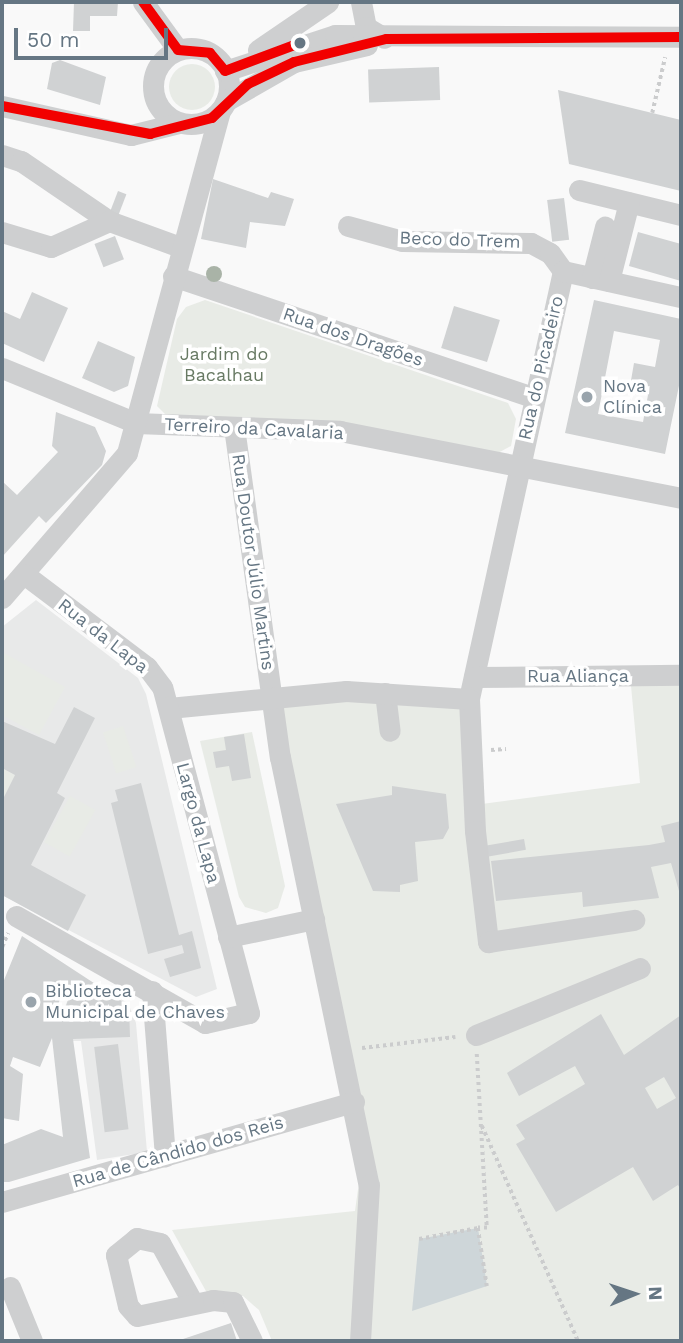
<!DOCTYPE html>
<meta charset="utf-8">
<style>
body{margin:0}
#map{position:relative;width:683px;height:1343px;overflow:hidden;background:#f9f9f9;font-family:"Work Sans",sans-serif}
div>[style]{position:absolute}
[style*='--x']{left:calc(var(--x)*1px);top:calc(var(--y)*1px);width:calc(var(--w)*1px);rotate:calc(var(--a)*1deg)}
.built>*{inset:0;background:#e8e9e9}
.green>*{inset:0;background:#e8ebe6;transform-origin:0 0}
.round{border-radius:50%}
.water>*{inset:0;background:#ced6d9}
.building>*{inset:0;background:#d0d2d3;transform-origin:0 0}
.path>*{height:3.5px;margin-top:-1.75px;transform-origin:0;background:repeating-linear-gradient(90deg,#cbcccd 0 3.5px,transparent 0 7px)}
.minor>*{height:21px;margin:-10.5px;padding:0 10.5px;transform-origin:10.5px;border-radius:10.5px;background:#cecfd0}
.minor>.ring{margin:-10.5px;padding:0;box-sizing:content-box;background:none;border:21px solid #cecfd0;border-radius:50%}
.bus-1>*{height:10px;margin:-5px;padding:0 5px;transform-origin:5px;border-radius:5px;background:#f20000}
.trees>*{width:16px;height:16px;margin:-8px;border-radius:50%;background:#a9b3a7}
.dots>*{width:19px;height:19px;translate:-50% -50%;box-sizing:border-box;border:4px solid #fff;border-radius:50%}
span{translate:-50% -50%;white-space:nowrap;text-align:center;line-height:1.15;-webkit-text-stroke:7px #fff;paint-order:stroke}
.street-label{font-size:18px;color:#657683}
.park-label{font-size:18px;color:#687a64}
.poi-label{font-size:18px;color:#657683}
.left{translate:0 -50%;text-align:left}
.frame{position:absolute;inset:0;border:4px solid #657683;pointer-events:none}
.north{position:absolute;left:599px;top:1259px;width:70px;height:70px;-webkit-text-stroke:5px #fff;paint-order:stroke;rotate:88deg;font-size:19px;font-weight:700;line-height:28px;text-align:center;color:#657683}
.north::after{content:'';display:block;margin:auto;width:24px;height:32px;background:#657683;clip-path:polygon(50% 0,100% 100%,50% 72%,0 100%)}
.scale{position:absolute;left:14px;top:28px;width:154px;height:32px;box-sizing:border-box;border:4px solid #657683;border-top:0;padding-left:9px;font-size:21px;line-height:24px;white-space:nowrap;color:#657683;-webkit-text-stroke:5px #fff;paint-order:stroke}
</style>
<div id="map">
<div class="built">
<i style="clip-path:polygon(36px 600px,138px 678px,146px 694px,217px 989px,196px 997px,2px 895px,2px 627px)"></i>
<i style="clip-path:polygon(77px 976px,128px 1003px,136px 1023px,147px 1152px,97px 1160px,81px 1041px,73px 1041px,73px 1011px,65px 1007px)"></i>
</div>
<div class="green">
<i class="round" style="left:169px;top:64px;width:46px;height:46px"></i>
<i style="clip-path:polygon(205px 300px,508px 403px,516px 419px,511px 446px,496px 454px,173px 422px,157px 406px,177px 319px,186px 307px)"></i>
<i style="clip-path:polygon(2px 652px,65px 687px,39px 735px,2px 715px)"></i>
<i style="clip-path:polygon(630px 675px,681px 675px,681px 1341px,272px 1341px,259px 1310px,243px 1296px,207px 1293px,172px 1230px,355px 1211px,365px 1138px,273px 697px,459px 698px,474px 805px,640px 783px)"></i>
<i style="left:123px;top:726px;width:43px;height:21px;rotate:72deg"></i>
<i style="clip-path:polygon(252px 732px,285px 886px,278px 908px,266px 913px,245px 907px,239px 897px,200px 741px)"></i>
<i style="clip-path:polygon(2px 768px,15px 775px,2px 801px)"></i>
<i style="left:70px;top:796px;width:29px;height:53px;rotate:29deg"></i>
</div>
<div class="water">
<i style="clip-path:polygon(478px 1228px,487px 1286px,412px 1311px,419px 1239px)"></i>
</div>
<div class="building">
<i style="clip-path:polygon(74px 2px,118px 2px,117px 16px,90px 16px,90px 31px,73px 31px)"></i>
<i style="clip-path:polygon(60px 60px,106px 77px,100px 105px,47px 89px,52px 63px)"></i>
<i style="left:439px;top:67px;width:33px;height:71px;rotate:88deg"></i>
<i style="clip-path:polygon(558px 90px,681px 120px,681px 191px,569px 164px)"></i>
<i style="clip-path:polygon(213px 179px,268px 198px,271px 192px,294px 199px,285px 226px,250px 222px,246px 248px,201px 239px)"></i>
<i style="left:118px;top:191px;width:9px;height:24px;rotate:21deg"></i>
<i style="left:564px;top:198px;width:42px;height:17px;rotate:83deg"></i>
<i style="clip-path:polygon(638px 232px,681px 244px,681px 281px,629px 266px)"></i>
<i style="left:115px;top:236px;width:25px;height:22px;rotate:69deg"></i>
<i style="clip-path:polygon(32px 292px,68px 308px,44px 362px,2px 343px,2px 311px,20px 319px)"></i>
<i style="clip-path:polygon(evenodd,594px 300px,681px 319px,681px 376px,665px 454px,565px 433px,594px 300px,614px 331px,660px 340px,655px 367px,634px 363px,629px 392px,648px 395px,643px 422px,598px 414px,614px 331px)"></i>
<i style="left:454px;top:306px;width:48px;height:44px;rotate:17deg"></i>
<i style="clip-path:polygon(98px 341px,135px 357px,128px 386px,114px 392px,82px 378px)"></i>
<i style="clip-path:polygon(56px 412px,95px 427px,106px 451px,102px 465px,46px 523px,39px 516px,2px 557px,2px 481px,17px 495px,58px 452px,52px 446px)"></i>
<i style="clip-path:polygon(74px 707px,95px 718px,57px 793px,65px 798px,31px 865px,86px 895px,68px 931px,2px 895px,2px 801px,15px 775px,2px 768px,2px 721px,55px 744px)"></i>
<i style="clip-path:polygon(244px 734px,251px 778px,232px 781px,229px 766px,216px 768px,213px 752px,226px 750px,224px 737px)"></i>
<i style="clip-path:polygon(141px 783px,179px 935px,192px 931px,201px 968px,170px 977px,164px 959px,184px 953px,182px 945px,148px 954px,111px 803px,118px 801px,115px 790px)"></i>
<i style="clip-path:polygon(392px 786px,446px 794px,449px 828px,443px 839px,415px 842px,418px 881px,400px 885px,400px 892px,373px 891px,336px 804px,392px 795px)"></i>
<i style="clip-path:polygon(681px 821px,681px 898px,671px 863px,651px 867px,659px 898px,583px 907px,582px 892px,496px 901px,491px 861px,649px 845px,665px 842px,661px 826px)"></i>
<i style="left:524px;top:839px;width:11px;height:38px;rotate:80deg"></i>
<i style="clip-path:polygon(evenodd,22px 936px,129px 1006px,130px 1037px,73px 1039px,90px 1158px,9px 1182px,2px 1182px,2px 1145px,41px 1129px,63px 1137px,52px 1038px,40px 1067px,13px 1057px,10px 1066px,23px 1074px,19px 1121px,2px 1118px,2px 985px,22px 936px,64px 986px,72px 988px,66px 1006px,75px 1011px,70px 1017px,55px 1015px,64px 986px)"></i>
<i style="clip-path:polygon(evenodd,601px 1014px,624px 1055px,681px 1015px,681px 1190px,678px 1185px,653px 1201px,633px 1167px,556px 1212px,516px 1144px,525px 1139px,516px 1125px,585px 1084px,575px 1066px,519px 1096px,507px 1073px,601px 1014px,664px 1077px,676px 1098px,657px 1109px,645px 1088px,664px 1077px)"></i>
<i style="left:118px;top:1044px;width:86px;height:24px;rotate:83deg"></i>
<i style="clip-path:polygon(231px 1323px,237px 1341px,177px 1341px)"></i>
</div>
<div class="path">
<i style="--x:652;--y:113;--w:57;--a:-76.9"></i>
<i style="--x:491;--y:750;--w:15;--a:-4"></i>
<i style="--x:2;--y:947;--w:15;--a:-67"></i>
<i style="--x:362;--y:1048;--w:94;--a:-6.7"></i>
<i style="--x:477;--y:1054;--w:174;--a:86.7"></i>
<i style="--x:487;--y:1228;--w:9;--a:180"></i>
<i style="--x:482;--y:1126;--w:235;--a:65.9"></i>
<i style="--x:419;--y:1239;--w:60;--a:-10.6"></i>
<i style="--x:478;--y:1228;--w:59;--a:81.2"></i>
</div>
<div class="minor">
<i style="--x:143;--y:2;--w:59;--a:53.9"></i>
<i style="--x:361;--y:2;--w:25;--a:79"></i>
<i style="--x:366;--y:27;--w:21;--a:31"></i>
<i class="ring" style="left:153px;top:48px;width:55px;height:55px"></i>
<i style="--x:258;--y:50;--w:85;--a:-34.4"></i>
<i style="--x:225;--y:71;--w:116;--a:-18.1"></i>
<i style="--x:335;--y:35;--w:346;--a:0.3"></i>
<i style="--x:226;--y:101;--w:78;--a:-29.8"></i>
<i style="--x:294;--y:62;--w:75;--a:-13.1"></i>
<i style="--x:2;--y:106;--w:132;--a:12.7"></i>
<i style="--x:131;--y:135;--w:49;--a:-14"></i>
<i style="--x:2;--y:155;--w:20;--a:18"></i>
<i style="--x:21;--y:161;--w:107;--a:34.3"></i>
<i style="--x:109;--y:221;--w:76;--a:20.1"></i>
<i style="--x:579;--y:190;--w:105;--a:13.8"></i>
<i style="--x:348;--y:226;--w:56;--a:15.5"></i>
<i style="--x:402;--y:241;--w:129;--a:0.9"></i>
<i style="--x:531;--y:243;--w:21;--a:28"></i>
<i style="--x:550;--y:253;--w:22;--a:54"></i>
<i style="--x:2;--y:232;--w:51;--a:17"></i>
<i style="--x:51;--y:247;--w:64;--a:-24.1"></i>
<i style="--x:563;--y:271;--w:438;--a:102.4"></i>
<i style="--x:469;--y:699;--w:132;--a:87.4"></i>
<i style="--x:475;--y:831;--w:112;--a:83.3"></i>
<i style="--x:488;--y:942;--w:148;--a:-8.6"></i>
<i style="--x:563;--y:271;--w:120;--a:12.5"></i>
<i style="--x:173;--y:276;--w:380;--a:18.6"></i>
<i style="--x:592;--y:278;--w:53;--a:-75.7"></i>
<i style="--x:609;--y:281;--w:81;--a:-75.8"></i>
<i style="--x:2;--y:368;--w:145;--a:22.3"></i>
<i style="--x:136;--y:423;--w:204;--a:2.2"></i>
<i style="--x:340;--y:431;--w:348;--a:11.1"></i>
<i style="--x:234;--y:427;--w:333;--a:82.1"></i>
<i style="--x:280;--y:757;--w:437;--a:78.3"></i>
<i style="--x:369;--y:1185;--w:156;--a:93.3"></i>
<i style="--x:2;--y:598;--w:191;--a:-49.2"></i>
<i style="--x:127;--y:453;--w:354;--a:-74.8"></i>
<i style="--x:474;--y:677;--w:207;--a:-0.6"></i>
<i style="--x:385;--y:693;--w:38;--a:83"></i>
<i style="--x:169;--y:708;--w:178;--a:-5.5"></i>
<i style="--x:346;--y:691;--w:123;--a:3.7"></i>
<i style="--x:16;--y:916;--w:217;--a:29.5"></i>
<i style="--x:205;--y:1023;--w:45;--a:-12.8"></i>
<i style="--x:249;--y:1013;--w:337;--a:-104.9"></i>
<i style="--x:162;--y:687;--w:25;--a:-127"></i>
<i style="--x:147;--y:667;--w:154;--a:-142.9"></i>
<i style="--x:228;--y:937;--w:88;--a:-11.8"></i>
<i style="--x:152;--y:991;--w:166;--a:85.5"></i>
<i style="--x:476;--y:1035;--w:177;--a:-22.2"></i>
<i style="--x:2;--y:1202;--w:366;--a:-15.9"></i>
<i style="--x:10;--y:1287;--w:58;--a:67.8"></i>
<i style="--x:193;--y:1303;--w:68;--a:-118.8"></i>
<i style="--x:160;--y:1243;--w:24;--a:-168"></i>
<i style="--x:137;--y:1238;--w:27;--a:141"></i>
<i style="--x:116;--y:1255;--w:52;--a:76.8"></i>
<i style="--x:128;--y:1306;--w:13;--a:48"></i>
<i style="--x:137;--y:1316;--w:78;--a:-11.9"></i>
<i style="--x:213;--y:1300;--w:20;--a:6"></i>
<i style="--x:233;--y:1302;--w:43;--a:64"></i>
</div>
<div class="bus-1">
<i style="--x:143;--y:2;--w:59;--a:53.9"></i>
<i style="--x:178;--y:50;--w:32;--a:5"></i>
<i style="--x:210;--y:53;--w:23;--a:50"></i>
<i style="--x:225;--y:71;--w:80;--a:-20.5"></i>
<i style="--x:2;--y:106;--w:151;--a:10.7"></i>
<i style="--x:150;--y:134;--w:64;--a:-14.5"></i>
<i style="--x:212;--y:118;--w:50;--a:-43.4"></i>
<i style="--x:248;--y:84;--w:51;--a:-25.6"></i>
<i style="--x:294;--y:62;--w:95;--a:-14"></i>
<i style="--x:386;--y:39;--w:295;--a:-0.4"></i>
</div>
<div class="trees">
<i style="left:214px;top:274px"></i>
</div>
<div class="dots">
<i style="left:300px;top:43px;background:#657683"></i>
<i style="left:587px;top:397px;background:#99a4ac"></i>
<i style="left:31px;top:1002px;background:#99a4ac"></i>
</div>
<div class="street-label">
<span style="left:460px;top:240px;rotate:2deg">Beco do Trem</span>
<span style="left:353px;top:337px;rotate:19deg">Rua dos Dragões</span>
<span style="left:541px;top:368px;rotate:-77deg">Rua do Picadeiro</span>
<span style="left:254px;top:429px;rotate:3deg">Terreiro da Cavalaria</span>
<span style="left:253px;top:562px;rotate:82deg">Rua Doutor Júlio Martins</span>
<span style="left:103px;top:636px;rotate:38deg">Rua da Lapa</span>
<span style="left:578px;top:676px">Rua Aliança</span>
<span style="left:198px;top:823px;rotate:75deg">Largo da Lapa</span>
<span style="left:178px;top:1152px;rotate:-16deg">Rua de Cândido dos Reis</span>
</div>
<div class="park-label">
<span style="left:224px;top:365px">Jardim do<br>Bacalhau</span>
</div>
<div class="poi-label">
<span class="left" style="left:603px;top:397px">Nova<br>Clínica</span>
<span class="left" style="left:45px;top:1002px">Biblioteca<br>Municipal de Chaves</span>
</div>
<div class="frame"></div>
<div class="north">N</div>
<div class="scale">50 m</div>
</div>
